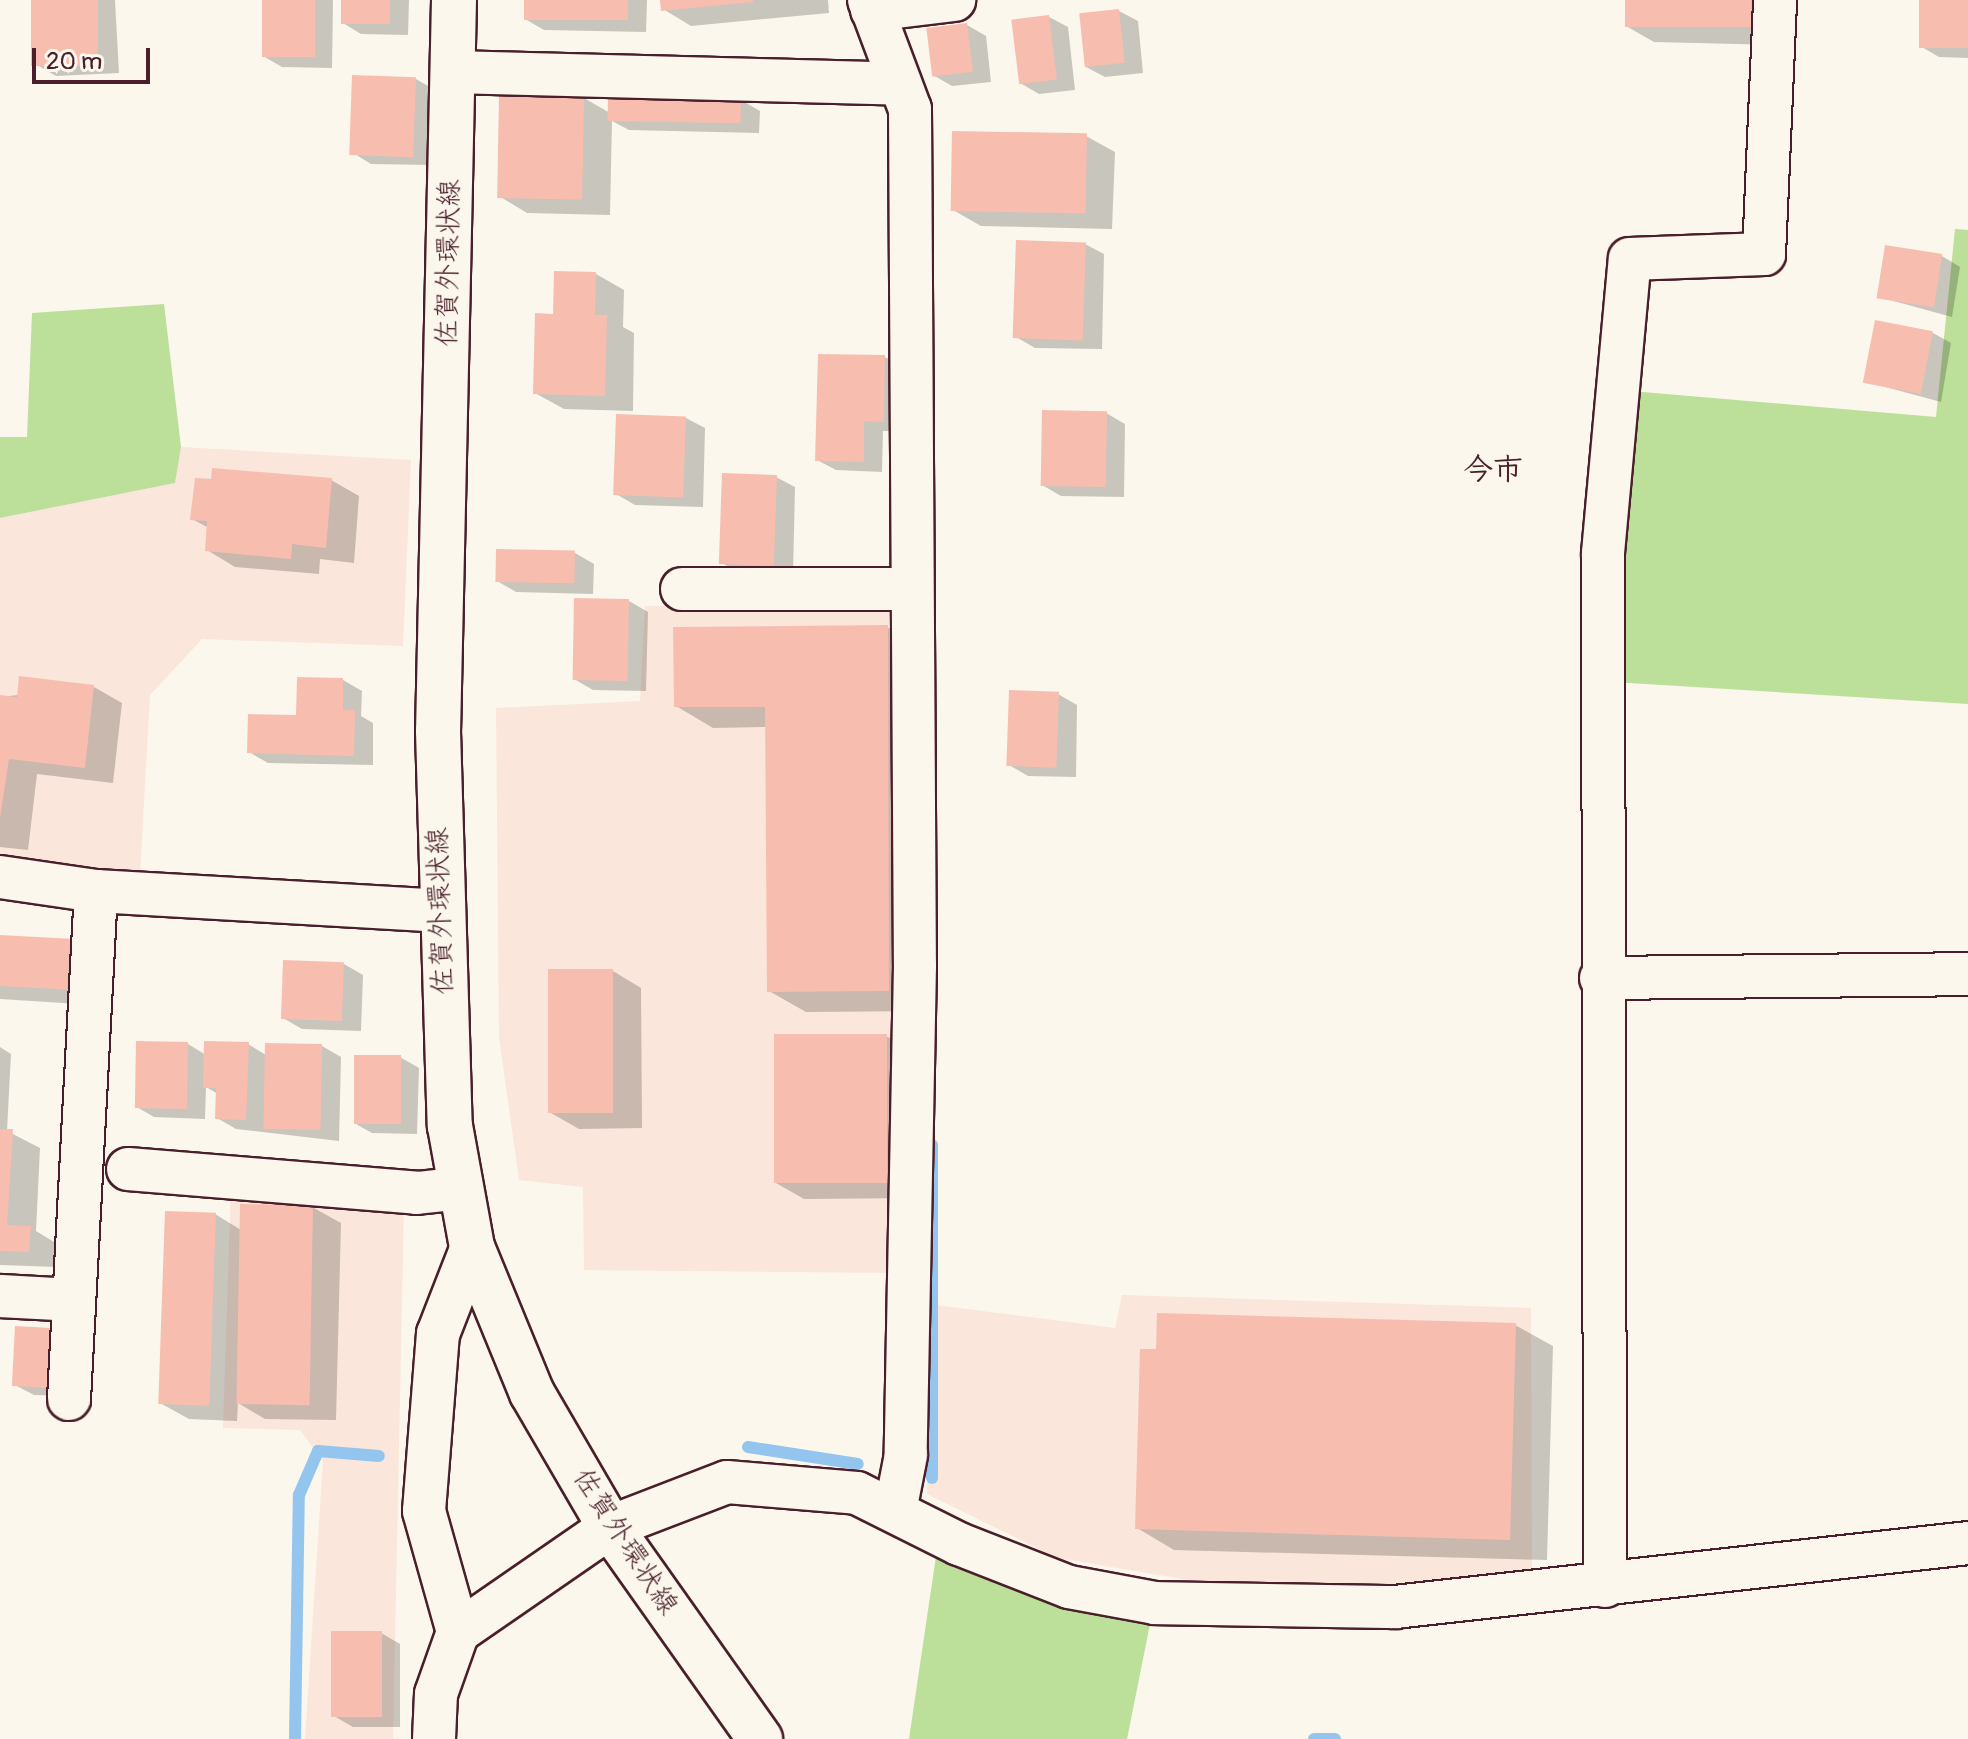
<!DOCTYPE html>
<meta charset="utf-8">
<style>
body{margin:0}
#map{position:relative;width:1968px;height:1739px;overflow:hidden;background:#fbf7ec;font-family:Pangolin,"Klee One",sans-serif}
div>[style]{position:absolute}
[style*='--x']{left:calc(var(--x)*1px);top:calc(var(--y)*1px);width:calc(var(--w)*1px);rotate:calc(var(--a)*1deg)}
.built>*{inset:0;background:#fae6da}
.green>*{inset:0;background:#bcdf99}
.shadow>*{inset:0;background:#0003}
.stream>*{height:12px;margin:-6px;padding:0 6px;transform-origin:6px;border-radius:6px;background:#93c5ef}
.building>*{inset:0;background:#f7beb0;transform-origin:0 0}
.roads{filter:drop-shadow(2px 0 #4a1f2b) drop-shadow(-2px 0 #4a1f2b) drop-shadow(0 2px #4a1f2b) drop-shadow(0 -2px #4a1f2b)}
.minor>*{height:42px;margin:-21px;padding:0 21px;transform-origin:21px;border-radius:21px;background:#fbf7ec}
.major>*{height:44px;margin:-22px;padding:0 22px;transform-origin:22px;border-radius:22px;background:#fbf7ec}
span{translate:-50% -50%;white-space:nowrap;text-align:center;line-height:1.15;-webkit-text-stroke:6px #fbf7ec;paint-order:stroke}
.street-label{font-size:28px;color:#4a1f2b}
.neighbourhood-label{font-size:30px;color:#4a1f2b;font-weight:700}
.scale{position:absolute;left:32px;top:48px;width:118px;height:36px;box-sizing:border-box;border:4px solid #4a1f2b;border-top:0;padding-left:10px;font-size:24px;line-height:28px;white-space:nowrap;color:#4a1f2b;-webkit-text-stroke:6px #fbf7ec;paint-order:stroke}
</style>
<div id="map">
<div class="built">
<i style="clip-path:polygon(181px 447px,411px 460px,403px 646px,202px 639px,150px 695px,140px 874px,0 855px,0 518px,175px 483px)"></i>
<i style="clip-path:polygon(645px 606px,902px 606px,895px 1273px,584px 1270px,583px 1187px,519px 1180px,499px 1037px,496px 708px,640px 701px)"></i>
<i style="clip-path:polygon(231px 1188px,404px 1203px,393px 1739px,305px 1739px,323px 1461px,300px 1430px,223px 1428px)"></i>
<i style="clip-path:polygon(1122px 1295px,1531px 1308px,1532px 1574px,1364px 1589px,1237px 1588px,1057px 1558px,927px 1494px,927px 1304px,1115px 1328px)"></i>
</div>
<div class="green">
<i style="clip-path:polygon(1955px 229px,1968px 230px,1968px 704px,1613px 682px,1631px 391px,1936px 417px)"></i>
<i style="clip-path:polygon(164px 304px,181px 447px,175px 483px,0 518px,0 437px,27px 437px,32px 313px)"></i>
<i style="clip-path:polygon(936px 1556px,1150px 1624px,1127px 1739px,909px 1739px)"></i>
</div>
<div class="shadow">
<i style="clip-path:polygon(33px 0,115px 0,119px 73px,56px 76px,37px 65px)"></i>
<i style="clip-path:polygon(264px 0,333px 0,332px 68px,282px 67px,263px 56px)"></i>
<i style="clip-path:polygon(343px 0,409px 0,408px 35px,361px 34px,343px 23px)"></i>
<i style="clip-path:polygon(526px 0,647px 0,646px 32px,544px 30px,525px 19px)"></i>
<i style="clip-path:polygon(662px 0,828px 0,829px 13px,691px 26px,663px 9px)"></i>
<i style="clip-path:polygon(1627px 0,1779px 0,1778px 45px,1654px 42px,1626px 26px)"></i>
<i style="clip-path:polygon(1921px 0,1968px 0,1968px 58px,1939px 57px,1920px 46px)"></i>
<i style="clip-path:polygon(1119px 11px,1138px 21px,1143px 73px,1105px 77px,1086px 67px)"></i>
<i style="clip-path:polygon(1049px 17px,1068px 27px,1075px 90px,1039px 94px,1020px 83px)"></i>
<i style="clip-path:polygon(967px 25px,986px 36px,991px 82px,952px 86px,933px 75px)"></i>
<i style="clip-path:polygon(416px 79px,435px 90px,433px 165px,371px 164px,353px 153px)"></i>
<i style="clip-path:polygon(584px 98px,610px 113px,741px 100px,760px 111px,759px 133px,629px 130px,612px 121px,610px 215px,527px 213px,499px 196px)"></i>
<i style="clip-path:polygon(1086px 136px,1115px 152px,1112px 229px,981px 226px,953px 210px)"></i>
<i style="clip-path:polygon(1085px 244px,1104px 254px,1102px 349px,1035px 348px,1016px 337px)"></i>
<i style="clip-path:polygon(1942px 256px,1960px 267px,1952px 317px,1879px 297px)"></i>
<i style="clip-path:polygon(596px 274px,624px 290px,623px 327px,634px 333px,633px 411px,564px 409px,535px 393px,555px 316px)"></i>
<i style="clip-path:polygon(1933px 333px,1951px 343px,1941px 402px,1867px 382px)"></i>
<i style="clip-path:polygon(885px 357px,904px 368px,902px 431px,883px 431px,882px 472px,836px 470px,817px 460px)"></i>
<i style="clip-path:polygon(1106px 413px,1125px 424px,1124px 497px,1061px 496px,1042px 485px)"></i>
<i style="clip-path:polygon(686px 418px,705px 428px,703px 507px,635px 505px,616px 494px)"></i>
<i style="clip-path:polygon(776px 477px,795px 487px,793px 575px,741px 574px,722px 563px)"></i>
<i style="clip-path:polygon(331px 480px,359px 496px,354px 563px,320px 559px,319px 574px,235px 567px,207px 550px,209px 528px,192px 519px)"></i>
<i style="clip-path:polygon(575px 553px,594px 564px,593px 594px,516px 592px,497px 581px)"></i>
<i style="clip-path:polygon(629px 601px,648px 612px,646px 691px,593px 690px,574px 679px)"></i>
<i style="clip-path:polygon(887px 627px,924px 648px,926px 1011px,806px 1012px,769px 991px,767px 727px,713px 728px,676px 706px)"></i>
<i style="clip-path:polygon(343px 680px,362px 691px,361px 716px,373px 723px,373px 765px,268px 763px,249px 752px)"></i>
<i style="clip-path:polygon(94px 687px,122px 703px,113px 783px,37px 774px,28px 850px,0 847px,0 697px)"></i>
<i style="clip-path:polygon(1058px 694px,1077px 705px,1076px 777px,1028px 776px,1009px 765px)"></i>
<i style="clip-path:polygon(0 937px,70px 941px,98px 958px,95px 1005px,0 999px)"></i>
<i style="clip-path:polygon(344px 964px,363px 975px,361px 1031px,302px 1029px,283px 1018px)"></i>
<i style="clip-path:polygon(613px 971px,641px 988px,642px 1128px,579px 1129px,551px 1113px)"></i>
<i style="clip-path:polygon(886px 1036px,914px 1052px,915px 1198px,804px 1199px,776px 1183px)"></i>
<i style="clip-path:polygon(188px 1044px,206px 1055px,248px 1044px,266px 1055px,322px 1046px,341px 1057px,339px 1141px,236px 1129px,217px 1118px,218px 1094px,206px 1087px,205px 1119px,154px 1117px,135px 1106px)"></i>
<i style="clip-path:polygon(0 1047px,11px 1054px,7px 1131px,40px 1148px,36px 1231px,59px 1245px,57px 1267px,0 1265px)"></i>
<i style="clip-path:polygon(400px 1057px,419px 1068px,417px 1134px,372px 1133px,354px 1123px)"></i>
<i style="clip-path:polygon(312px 1207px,341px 1223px,336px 1420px,265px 1419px,238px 1403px,237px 1421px,189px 1419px,160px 1403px,215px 1214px,241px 1230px)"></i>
<i style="clip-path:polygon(1515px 1325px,1553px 1346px,1547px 1560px,1174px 1550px,1137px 1528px)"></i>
<i style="clip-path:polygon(17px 1328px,73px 1396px,34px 1395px,15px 1385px)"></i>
<i style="clip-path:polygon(381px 1633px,400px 1644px,400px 1727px,353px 1727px,334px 1716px)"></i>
</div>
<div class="stream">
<i style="--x:748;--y:1447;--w:111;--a:8.8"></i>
<i style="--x:932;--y:1478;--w:333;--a:-90"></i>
<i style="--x:295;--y:1739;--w:244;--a:-89.1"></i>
<i style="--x:299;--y:1495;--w:48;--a:-66.6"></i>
<i style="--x:318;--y:1451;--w:61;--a:4.7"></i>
<i style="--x:1314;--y:1739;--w:21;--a:0"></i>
</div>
<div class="building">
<i style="left:31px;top:0;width:67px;height:66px"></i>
<i style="left:262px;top:0;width:53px;height:57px"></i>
<i style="left:341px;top:0;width:49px;height:24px"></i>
<i style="left:524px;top:0;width:104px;height:20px"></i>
<i style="clip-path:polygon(660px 0,753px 0,753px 2px,661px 11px)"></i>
<i style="left:1625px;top:0;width:126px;height:27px"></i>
<i style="left:1919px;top:0;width:49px;height:48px"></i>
<i style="left:1119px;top:9px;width:54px;height:40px;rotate:84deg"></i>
<i style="left:1049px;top:15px;width:65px;height:38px;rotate:83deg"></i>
<i style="left:967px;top:23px;width:49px;height:41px;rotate:83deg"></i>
<i style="left:352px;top:75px;width:64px;height:80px;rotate:2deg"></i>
<i style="left:499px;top:94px;width:85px;height:104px;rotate:1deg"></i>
<i style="left:608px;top:95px;width:133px;height:26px;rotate:1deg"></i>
<i style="left:952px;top:131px;width:135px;height:80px;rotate:1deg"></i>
<i style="left:1016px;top:240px;width:70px;height:98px;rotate:2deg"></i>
<i style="left:1885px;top:245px;width:58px;height:54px;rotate:9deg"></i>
<i style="clip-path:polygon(554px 271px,596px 272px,595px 315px,607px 315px,605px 396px,533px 394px,535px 313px,553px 314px)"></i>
<i style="left:1875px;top:320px;width:59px;height:64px;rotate:11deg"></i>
<i style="clip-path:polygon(818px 354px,885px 355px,884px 422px,864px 421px,864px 462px,815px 461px)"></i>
<i style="left:1042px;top:410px;width:65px;height:76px;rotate:1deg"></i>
<i style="left:616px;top:414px;width:70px;height:81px;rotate:2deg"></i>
<i style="clip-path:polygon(212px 468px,332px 478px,326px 548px,292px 544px,291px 559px,205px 551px,207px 521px,190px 520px,195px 478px,211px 479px)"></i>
<i style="left:722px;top:473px;width:55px;height:91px;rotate:2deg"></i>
<i style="left:496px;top:549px;width:79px;height:33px;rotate:1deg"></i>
<i style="left:574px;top:598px;width:55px;height:82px;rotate:1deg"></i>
<i style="clip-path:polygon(888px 625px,889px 991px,767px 992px,765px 707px,674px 707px,673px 627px)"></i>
<i style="clip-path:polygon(19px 676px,94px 685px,85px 768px,9px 759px,0 818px,0 695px,17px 697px)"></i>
<i style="clip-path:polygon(297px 677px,343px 678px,343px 710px,355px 710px,354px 756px,247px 753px,248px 714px,296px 715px)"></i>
<i style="left:1009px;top:690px;width:50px;height:76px;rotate:2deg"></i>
<i style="left:0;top:935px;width:70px;height:51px;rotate:3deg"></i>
<i style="left:283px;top:960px;width:61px;height:59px;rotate:2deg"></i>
<i style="left:613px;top:969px;width:144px;height:65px;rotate:90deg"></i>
<i style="left:887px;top:1034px;width:149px;height:113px;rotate:90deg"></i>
<i style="left:136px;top:1041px;width:52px;height:67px;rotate:1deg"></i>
<i style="clip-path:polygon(204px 1041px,249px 1042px,246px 1120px,215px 1119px,216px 1088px,203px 1088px)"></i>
<i style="left:265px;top:1043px;width:57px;height:86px;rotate:1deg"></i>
<i style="left:354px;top:1055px;width:47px;height:69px"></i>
<i style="clip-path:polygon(0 1129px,13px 1129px,7px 1225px,31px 1226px,29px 1252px,0 1251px)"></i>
<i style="left:240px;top:1204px;width:73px;height:200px;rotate:1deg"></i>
<i style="left:165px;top:1211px;width:51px;height:193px;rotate:2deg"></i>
<i style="clip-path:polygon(1157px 1313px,1516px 1323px,1510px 1540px,1135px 1529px,1140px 1349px,1156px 1349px)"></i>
<i style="left:15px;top:1326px;width:41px;height:60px;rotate:3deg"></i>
<i style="left:331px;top:1631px;width:51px;height:86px"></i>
</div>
<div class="roads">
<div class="minor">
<i style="--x:869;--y:0;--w:116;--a:69.4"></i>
<i style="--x:910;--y:109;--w:856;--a:89.67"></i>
<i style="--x:915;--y:965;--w:490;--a:91.1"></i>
<i style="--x:906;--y:1455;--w:52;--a:101.1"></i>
<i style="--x:872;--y:10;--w:83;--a:-7"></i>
<i style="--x:454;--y:72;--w:446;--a:1.5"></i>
<i style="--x:682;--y:589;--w:228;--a:0"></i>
<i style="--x:0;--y:877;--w:97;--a:8.3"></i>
<i style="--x:96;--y:891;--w:344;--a:3.3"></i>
<i style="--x:1601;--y:978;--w:367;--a:-0.6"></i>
<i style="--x:128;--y:1169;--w:290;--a:4.7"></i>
<i style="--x:417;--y:1193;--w:45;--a:-6.3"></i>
<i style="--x:0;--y:1296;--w:74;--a:3.1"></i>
<i style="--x:69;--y:1399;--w:509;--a:-86.96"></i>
<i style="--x:1605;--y:1586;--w:1033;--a:-90.11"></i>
<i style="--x:1603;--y:553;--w:295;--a:-84.8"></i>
<i style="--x:1630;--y:259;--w:134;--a:-2.1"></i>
<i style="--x:1764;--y:254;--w:254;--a:-87.5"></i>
<i style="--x:458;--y:1632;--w:126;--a:-105.7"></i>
<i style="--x:424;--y:1511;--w:178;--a:-85.5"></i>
<i style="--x:438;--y:1334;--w:93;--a:-68.7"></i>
<i style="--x:434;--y:1739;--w:45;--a:-87.5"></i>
<i style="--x:436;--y:1694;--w:66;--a:-70.5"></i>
<i style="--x:458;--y:1632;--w:185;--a:-34.6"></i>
<i style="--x:610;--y:1527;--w:125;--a:-21"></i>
<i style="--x:727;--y:1482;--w:130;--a:4.8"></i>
<i style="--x:857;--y:1493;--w:114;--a:26.6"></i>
<i style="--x:959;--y:1544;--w:118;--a:21.4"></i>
<i style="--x:1069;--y:1587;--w:87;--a:10.5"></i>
<i style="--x:1155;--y:1603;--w:240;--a:1"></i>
<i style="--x:1395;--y:1607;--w:577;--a:-6.37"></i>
</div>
<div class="major">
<i style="--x:454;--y:0;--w:731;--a:91.25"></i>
<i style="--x:438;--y:731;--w:395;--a:88.3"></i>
<i style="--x:450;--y:1126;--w:123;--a:79.7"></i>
<i style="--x:472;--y:1247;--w:158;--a:67.7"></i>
<i style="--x:532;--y:1393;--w:155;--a:59.8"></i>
<i style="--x:610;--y:1527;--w:260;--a:54.7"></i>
</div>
</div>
<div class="street-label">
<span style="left:449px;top:263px;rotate:-89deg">佐賀外環状線</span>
<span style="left:441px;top:911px;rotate:-92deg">佐賀外環状線</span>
<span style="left:625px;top:1542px;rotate:57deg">佐賀外環状線</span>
</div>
<div class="neighbourhood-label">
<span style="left:1493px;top:470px">今市</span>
</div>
<div class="scale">20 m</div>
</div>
